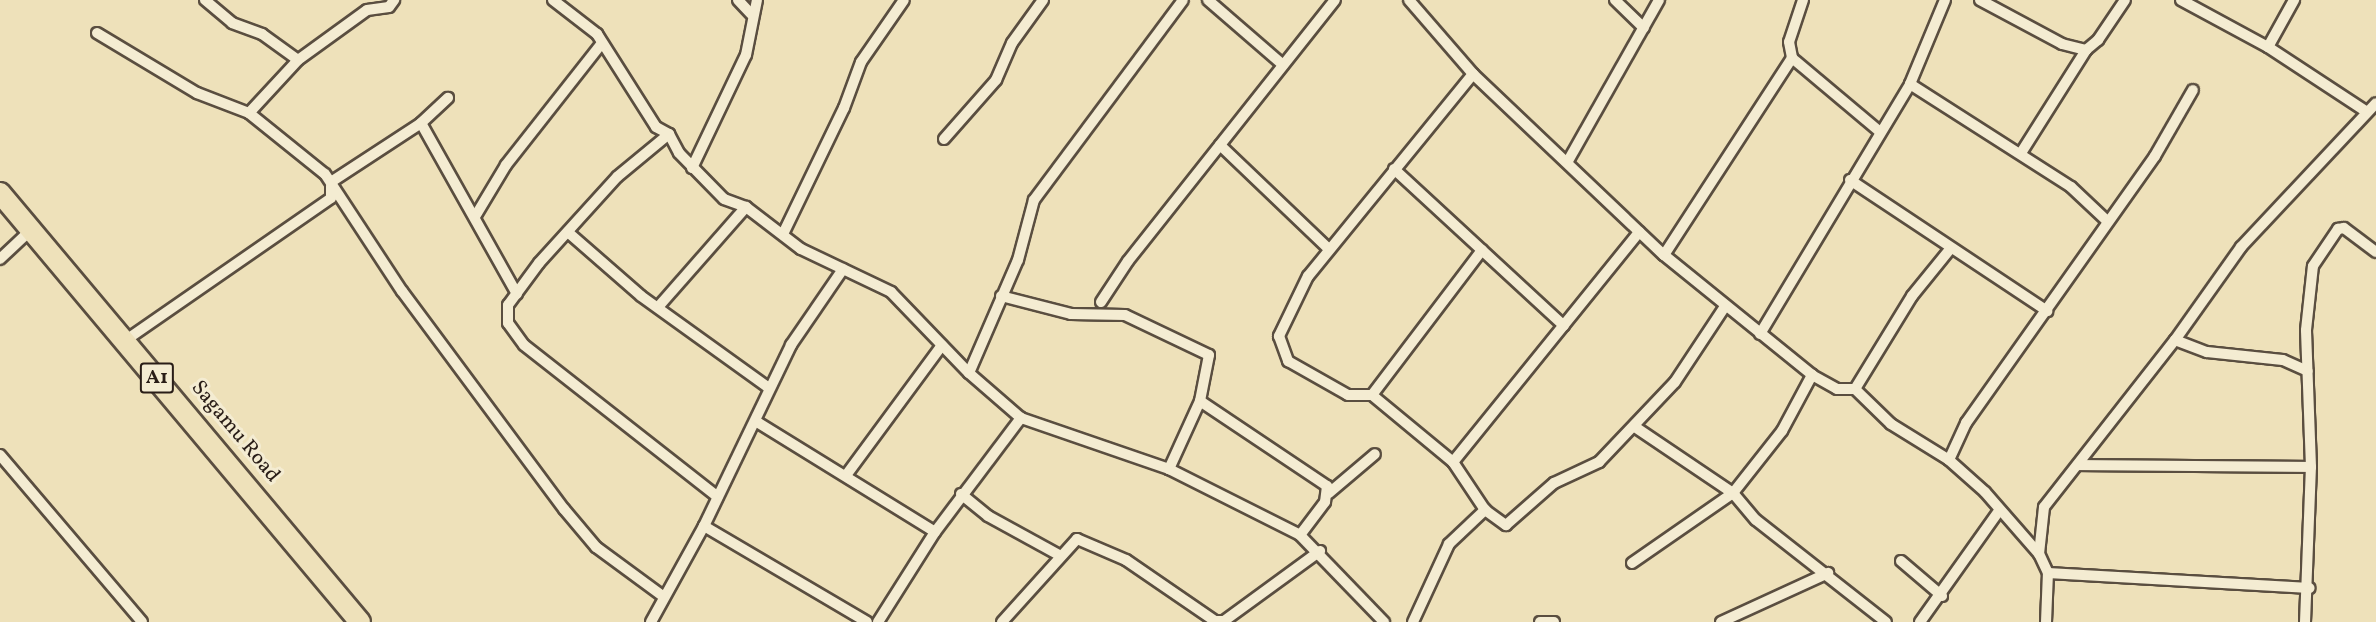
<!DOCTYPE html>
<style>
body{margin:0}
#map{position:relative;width:2376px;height:622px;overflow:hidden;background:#eee1ba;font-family:Vollkorn,serif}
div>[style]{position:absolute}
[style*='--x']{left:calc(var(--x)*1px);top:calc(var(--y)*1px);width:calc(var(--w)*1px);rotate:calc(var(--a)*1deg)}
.roads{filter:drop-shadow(2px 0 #5a4e40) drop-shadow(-2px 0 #5a4e40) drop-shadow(0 2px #5a4e40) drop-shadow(0 -2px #5a4e40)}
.street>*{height:10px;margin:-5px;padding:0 5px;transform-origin:5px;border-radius:5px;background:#f4ecd2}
.highway>*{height:20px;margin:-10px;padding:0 10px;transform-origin:10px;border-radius:10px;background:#eee1ba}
span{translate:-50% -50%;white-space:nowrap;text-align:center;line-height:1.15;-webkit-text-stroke:6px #f4ecd2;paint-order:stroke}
.shield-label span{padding:2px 4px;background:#f4ecd2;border:2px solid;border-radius:4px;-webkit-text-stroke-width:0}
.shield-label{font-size:20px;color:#291d17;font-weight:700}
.street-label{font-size:21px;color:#291d17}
</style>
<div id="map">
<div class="roads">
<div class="street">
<i style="--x:205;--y:0;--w:35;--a:40"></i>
<i style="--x:232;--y:23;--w:32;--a:20"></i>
<i style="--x:262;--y:34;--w:44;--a:35.8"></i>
<i style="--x:553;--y:0;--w:56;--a:37.7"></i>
<i style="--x:597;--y:34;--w:110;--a:57.6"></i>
<i style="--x:656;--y:127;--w:15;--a:28"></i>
<i style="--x:669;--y:134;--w:21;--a:62"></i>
<i style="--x:679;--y:153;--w:64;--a:45.6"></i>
<i style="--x:724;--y:199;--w:23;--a:20"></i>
<i style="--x:746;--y:207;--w:69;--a:37.4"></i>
<i style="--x:801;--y:249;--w:100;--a:25.5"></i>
<i style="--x:891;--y:292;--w:112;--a:46.1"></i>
<i style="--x:969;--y:373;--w:69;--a:40.9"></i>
<i style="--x:1021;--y:418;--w:157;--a:19"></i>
<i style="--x:1169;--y:469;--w:147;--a:26.7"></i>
<i style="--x:1300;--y:535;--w:121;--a:46"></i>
<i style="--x:738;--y:0;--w:19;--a:47"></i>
<i style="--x:1208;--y:0;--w:99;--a:40.9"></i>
<i style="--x:1409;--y:0;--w:98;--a:49.1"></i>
<i style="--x:1473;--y:74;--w:263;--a:43.5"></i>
<i style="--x:1664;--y:255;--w:191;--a:39"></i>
<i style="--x:1812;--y:375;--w:29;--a:29"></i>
<i style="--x:1837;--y:389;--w:18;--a:0"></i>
<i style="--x:1855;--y:389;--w:50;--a:44.2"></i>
<i style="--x:1891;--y:424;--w:68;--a:31.8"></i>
<i style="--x:1949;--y:460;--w:48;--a:41.6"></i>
<i style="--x:1985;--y:492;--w:82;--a:48.9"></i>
<i style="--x:1615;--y:0;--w:40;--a:44"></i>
<i style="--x:1803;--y:0;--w:44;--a:108.4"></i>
<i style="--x:1789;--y:42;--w:16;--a:79"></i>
<i style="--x:1792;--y:58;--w:114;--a:40"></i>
<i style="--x:1980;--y:0;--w:93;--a:28.2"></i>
<i style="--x:2062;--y:44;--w:25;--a:14"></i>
<i style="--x:2086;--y:50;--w:16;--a:-40"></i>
<i style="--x:2098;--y:40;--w:48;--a:-56"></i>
<i style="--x:2181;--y:0;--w:99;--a:28.4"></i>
<i style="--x:2268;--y:47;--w:118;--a:33.3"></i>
<i style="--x:97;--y:33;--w:117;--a:31"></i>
<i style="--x:197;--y:93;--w:56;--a:21"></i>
<i style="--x:249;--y:113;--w:97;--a:38.8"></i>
<i style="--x:325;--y:174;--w:140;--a:56.7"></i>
<i style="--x:402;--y:291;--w:272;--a:53.4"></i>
<i style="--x:564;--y:509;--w:50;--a:49.9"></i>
<i style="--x:596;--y:547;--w:84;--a:36.3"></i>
<i style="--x:2268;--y:47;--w:54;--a:-61"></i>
<i style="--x:1473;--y:74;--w:261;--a:129.2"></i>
<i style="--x:1308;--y:276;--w:67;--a:115.8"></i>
<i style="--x:1279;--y:336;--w:27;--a:70"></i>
<i style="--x:1288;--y:361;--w:69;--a:29.5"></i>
<i style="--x:1348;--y:395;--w:24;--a:0"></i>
<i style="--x:1372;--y:395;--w:105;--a:39.6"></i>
<i style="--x:1453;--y:462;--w:58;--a:56.3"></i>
<i style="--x:1485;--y:510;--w:26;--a:36"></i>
<i style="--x:1506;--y:525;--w:64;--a:-41.2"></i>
<i style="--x:1554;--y:483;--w:50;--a:-25"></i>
<i style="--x:1599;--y:462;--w:110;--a:-46.5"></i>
<i style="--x:1675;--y:382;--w:89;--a:-56.5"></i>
<i style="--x:1910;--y:84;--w:191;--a:32.6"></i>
<i style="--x:2071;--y:187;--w:48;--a:43.3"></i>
<i style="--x:249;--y:113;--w:72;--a:-47.2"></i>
<i style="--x:298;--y:60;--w:85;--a:-35.9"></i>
<i style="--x:367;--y:10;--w:22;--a:-8"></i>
<i style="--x:389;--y:7;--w:9;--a:-54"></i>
<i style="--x:421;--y:123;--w:196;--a:60.7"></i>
<i style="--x:669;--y:134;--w:67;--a:140.4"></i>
<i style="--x:617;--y:177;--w:116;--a:132.2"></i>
<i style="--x:539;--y:263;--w:52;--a:126.4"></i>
<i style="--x:508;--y:305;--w:18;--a:90"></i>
<i style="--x:508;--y:323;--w:27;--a:54"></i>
<i style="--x:524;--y:345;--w:246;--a:38.1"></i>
<i style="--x:944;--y:139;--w:79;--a:-48.6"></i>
<i style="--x:996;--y:80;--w:40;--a:-66.6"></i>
<i style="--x:1012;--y:43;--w:53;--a:-54.2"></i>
<i style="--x:1220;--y:145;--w:151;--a:43.7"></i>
<i style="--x:2021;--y:153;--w:122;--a:-57.7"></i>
<i style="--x:1568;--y:161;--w:185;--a:-60.5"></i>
<i style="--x:692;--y:168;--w:125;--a:-64.5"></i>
<i style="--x:746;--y:55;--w:56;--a:-78.7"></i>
<i style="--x:1394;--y:169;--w:231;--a:42.7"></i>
<i style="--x:1850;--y:180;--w:237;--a:33.6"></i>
<i style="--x:331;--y:182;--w:108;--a:-33.2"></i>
<i style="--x:421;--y:123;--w:37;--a:-43"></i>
<i style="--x:476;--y:215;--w:58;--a:-59"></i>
<i style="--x:506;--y:165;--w:155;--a:-51.8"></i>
<i style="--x:570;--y:234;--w:94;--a:41.1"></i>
<i style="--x:641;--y:296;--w:158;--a:35.7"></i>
<i style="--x:783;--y:234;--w:140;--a:-64.2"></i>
<i style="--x:844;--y:108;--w:49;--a:-69.7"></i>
<i style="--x:861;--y:62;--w:75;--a:-55.3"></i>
<i style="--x:1664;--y:255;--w:235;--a:-57"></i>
<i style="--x:0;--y:259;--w:44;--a:-43.2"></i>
<i style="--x:1001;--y:296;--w:72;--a:14.4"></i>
<i style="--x:1071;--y:314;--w:54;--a:1.1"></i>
<i style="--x:1125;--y:315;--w:93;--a:25.5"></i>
<i style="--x:1209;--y:355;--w:47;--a:101.1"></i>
<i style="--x:1200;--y:401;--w:75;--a:114.5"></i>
<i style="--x:1101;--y:302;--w:49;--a:-56.6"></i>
<i style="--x:1128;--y:261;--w:333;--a:-51.6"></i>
<i style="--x:659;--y:306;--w:132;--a:-48.7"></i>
<i style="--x:1760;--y:334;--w:292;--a:-59"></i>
<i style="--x:1910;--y:84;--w:91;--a:-67.4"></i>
<i style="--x:126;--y:340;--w:249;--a:-34.7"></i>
<i style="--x:331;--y:198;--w:12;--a:-90"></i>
<i style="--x:2175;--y:340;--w:34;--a:21"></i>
<i style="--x:2207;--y:352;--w:76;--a:6"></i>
<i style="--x:2283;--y:360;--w:27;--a:24"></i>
<i style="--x:969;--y:373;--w:123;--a:-66.6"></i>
<i style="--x:1018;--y:260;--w:62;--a:-75.1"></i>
<i style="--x:1034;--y:200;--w:249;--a:-53.3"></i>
<i style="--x:1855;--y:389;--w:109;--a:-58.5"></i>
<i style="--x:1912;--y:296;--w:62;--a:-50.9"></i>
<i style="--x:1372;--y:395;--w:182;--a:-52.8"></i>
<i style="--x:1200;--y:401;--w:153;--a:33.8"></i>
<i style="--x:1327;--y:486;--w:16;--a:97"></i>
<i style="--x:1325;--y:502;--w:41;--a:127.1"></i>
<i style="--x:757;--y:422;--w:209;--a:31.7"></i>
<i style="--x:1635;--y:427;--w:118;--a:34"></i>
<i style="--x:1733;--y:493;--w:35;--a:50"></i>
<i style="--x:1756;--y:520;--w:165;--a:38.1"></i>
<i style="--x:0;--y:455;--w:219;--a:49.6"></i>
<i style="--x:1949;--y:460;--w:41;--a:-65.3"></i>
<i style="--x:1966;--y:423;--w:327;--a:-54.7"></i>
<i style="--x:2155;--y:156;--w:76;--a:-60.1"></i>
<i style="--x:1453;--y:462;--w:296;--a:-51"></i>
<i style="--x:2078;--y:465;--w:233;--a:0.5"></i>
<i style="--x:847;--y:474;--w:160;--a:-53.6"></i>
<i style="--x:1329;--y:493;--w:60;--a:-40.3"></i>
<i style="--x:961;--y:494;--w:35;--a:39"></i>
<i style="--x:988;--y:516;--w:81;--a:28.8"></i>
<i style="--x:704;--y:526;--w:189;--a:30.5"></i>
<i style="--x:1901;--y:561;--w:54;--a:40.5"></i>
<i style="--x:1632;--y:563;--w:123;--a:-34.7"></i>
<i style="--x:1733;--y:493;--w:79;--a:-51.7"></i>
<i style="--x:1782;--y:431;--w:64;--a:-61.8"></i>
<i style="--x:2048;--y:573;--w:262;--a:3.3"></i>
<i style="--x:651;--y:622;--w:110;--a:-61.1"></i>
<i style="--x:704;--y:526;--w:201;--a:-64.3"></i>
<i style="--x:791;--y:345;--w:92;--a:-55.6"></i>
<i style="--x:878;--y:622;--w:107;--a:-57.7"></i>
<i style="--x:935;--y:532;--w:143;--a:-53"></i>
<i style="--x:1002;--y:622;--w:112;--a:-47.9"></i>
<i style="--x:1077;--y:539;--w:53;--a:23.2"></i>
<i style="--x:1126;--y:560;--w:108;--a:34.4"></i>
<i style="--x:1215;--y:621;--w:9;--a:0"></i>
<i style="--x:1224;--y:621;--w:119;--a:-36.1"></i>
<i style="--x:1413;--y:622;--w:86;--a:-65.2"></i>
<i style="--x:1449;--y:544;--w:50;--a:-43.4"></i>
<i style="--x:1540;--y:622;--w:14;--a:0"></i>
<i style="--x:1721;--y:622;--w:118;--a:-24.6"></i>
<i style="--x:1920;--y:622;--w:136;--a:-54.6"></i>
<i style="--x:2046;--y:622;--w:49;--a:-87.7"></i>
<i style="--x:2048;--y:573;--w:21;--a:-115"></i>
<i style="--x:2039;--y:554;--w:47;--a:-83.9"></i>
<i style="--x:2044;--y:507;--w:212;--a:-51.9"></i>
<i style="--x:2175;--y:340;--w:114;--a:-54.6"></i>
<i style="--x:2241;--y:247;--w:197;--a:-46.8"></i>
<i style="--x:2305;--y:622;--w:155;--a:-87.8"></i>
<i style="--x:2311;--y:467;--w:137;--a:-92.1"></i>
<i style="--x:2306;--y:330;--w:64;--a:-83.8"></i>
<i style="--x:2313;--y:266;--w:45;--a:-56"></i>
<i style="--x:2338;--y:229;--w:6;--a:-9"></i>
<i style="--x:2344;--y:228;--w:40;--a:37"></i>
</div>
<div class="highway">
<i style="--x:0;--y:193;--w:560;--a:50"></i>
</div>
</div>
<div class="shield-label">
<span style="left:157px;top:378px">A1</span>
</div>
<div class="street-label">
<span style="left:235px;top:432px;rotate:50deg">Sagamu Road</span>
</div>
</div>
